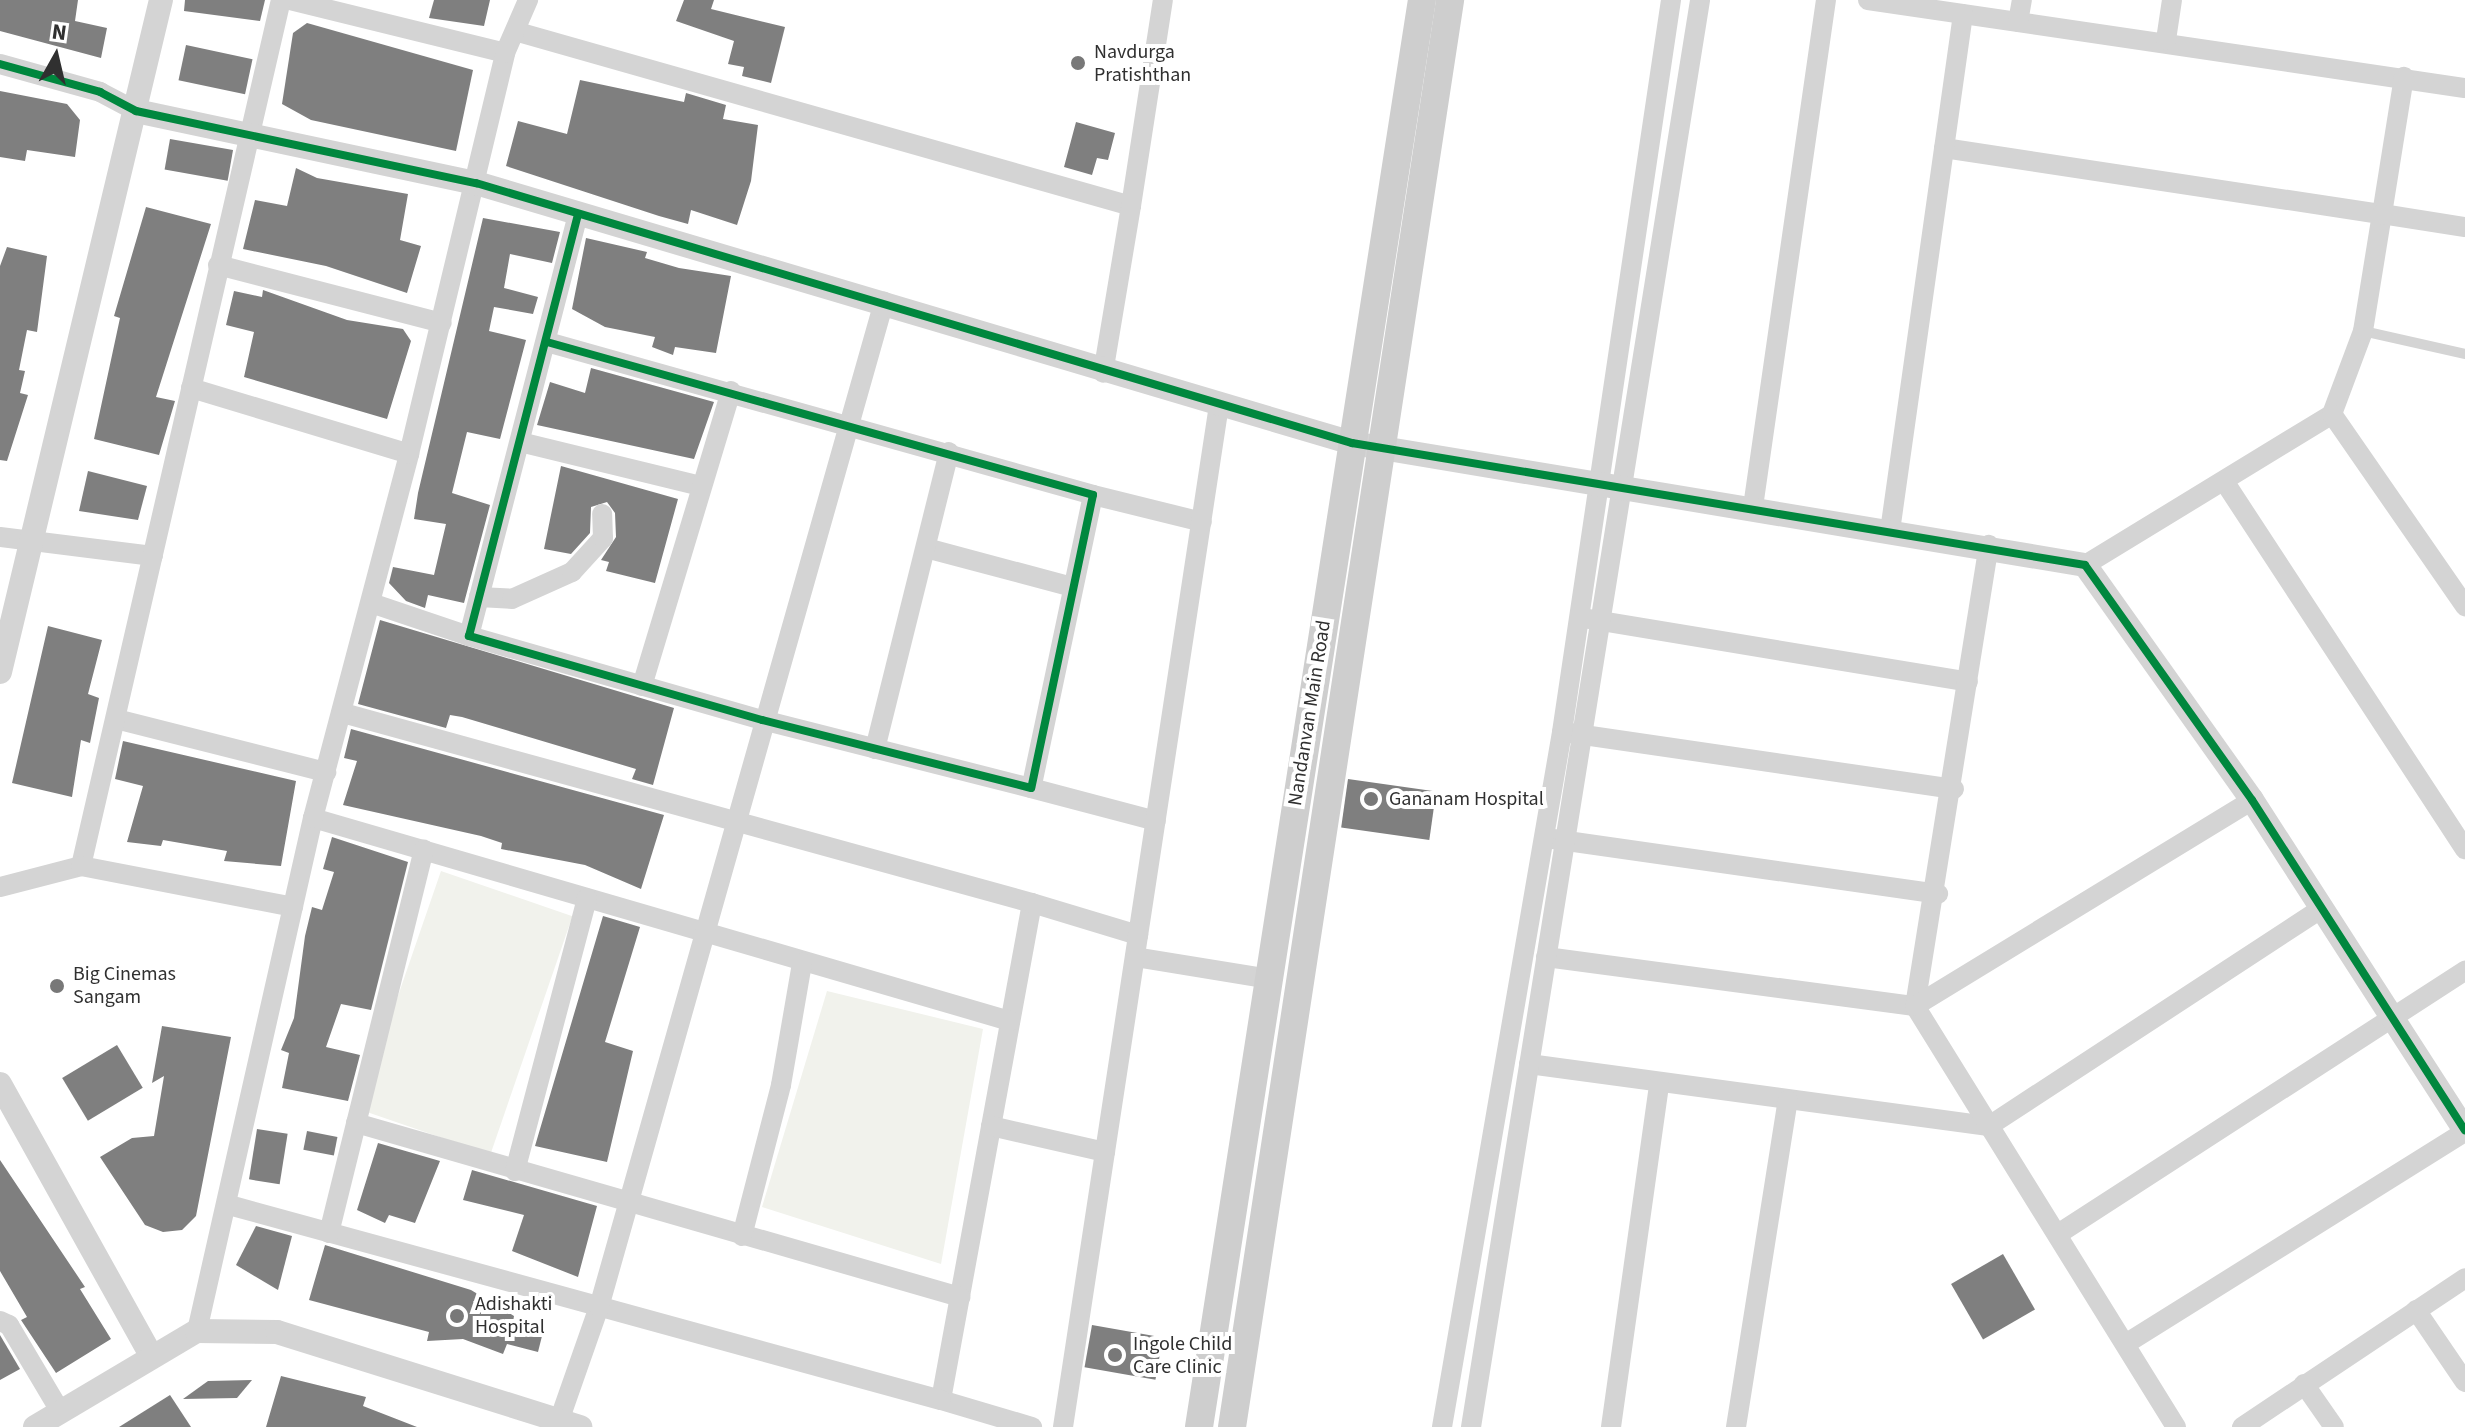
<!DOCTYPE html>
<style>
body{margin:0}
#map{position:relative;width:2465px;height:1427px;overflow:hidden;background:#fff;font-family:"Source Sans 3",sans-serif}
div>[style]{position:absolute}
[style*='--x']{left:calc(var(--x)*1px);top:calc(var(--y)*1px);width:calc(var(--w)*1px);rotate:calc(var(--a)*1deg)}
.green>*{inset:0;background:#f1f2ec;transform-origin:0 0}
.building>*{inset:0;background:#7f7f7f;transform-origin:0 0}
.service>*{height:10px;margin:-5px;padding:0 5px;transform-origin:5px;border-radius:5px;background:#d4d4d4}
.minor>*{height:20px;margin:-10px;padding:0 10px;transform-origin:10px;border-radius:10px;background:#d4d4d4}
.tertiary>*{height:24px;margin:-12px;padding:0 12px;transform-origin:12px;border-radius:12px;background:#d4d4d4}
.secondary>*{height:28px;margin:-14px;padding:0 14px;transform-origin:14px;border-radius:14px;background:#cecece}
.cycleway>*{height:8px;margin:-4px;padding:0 4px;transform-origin:4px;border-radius:4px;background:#00873e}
.dots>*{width:22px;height:22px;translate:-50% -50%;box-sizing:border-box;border:4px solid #fff;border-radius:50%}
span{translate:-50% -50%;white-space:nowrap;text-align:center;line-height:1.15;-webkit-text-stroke:8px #fff;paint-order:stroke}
.poi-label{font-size:20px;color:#303030}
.left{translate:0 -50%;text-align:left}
.street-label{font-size:20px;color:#303030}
.north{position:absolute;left:16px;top:16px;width:80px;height:80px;-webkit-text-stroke:6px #fff;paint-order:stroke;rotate:8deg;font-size:22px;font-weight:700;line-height:32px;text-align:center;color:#303030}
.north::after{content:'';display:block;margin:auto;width:28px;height:36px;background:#303030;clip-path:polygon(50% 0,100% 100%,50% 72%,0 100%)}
</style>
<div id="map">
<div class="green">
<i style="left:441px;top:871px;width:139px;height:252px;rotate:19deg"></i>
<i style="clip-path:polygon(827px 991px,983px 1029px,941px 1264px,762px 1207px)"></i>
</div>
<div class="building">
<i style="clip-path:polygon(0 0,78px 0,75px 21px,107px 28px,101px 58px,0 31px)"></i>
<i style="clip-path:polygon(185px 0,265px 0,260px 21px,184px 11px)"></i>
<i style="clip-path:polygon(434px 0,490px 0,484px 26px,429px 18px)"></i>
<i style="clip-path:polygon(684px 0,714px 0,711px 9px,785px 27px,771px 83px,742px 76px,744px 67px,728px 64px,734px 41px,676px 21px)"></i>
<i style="clip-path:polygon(307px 23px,473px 70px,456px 151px,311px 120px,282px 104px,293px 33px)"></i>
<i style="left:186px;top:45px;width:68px;height:36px;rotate:12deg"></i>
<i style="clip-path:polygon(580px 80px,684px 102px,686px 93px,726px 105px,723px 119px,758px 125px,751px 181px,737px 225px,691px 210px,688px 224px,659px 216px,506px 166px,518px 121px,567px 134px)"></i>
<i style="clip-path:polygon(0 91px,67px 104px,80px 120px,75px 157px,27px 150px,25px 161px,0 157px)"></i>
<i style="clip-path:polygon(1076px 122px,1115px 133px,1108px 160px,1097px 158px,1092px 175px,1064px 167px)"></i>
<i style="left:170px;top:139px;width:64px;height:31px;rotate:10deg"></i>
<i style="clip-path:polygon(296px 168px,317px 178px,408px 194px,400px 240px,421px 246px,407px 293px,326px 266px,243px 249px,255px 200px,287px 206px)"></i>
<i style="clip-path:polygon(146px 207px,211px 224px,156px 397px,175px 401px,159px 455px,94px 439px,120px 318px,114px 316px)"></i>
<i style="clip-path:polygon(483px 218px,560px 232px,552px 263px,510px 254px,504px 288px,538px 297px,533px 314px,494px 307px,489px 331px,526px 340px,500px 439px,467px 432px,452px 493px,490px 505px,464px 603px,428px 595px,425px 608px,406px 601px,389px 583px,393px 567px,434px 575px,446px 524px,414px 519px,418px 493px)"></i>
<i style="clip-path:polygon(586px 238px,647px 252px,645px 258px,679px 268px,731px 276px,716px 353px,675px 347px,673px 355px,652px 347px,655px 337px,605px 327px,572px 309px)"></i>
<i style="clip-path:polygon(7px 247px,47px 256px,37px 332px,27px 330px,19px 370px,25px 371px,20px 393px,28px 395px,7px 461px,0 460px,0 266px)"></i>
<i style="clip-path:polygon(263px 290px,347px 320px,403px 329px,411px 341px,387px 419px,244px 377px,254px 332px,226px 325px,234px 291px,262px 297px)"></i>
<i style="clip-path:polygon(591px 368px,714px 402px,694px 459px,537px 425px,550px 382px,585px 393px)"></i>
<i style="clip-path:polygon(561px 466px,678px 499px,655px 583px,606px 571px,609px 562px,601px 560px,616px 537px,615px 513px,607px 502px,591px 507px,590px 533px,571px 554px,544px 549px)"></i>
<i style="clip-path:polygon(88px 471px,147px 486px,138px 520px,79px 511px)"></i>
<i style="clip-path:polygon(380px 620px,674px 708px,653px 785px,632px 779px,636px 769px,462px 717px,450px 715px,446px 728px,358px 704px)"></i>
<i style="clip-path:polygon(48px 626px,102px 640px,88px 694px,99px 698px,90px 743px,81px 740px,72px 797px,12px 783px)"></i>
<i style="clip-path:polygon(351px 729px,664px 815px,641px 889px,585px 865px,501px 849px,502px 843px,481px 836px,343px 805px,357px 761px,344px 758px)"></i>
<i style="clip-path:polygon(123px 741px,296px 781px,281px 866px,224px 861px,227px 851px,163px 840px,161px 846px,127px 842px,143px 786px,115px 779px)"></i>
<i style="left:1348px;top:779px;width:89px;height:49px;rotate:8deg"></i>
<i style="clip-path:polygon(332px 837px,408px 862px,371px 1010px,341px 1004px,326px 1047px,360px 1055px,348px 1101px,282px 1088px,289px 1053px,281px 1050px,294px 1018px,305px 936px,312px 907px,322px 910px,334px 872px,323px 869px)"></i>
<i style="clip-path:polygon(603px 916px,640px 927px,605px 1042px,633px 1051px,607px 1162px,535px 1146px)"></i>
<i style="clip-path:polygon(162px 1026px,231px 1037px,196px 1216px,182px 1230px,163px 1232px,145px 1225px,100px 1157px,132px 1138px,154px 1136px,164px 1076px,152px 1083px)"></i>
<i style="left:117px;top:1045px;width:50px;height:64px;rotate:59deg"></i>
<i style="left:257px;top:1129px;width:31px;height:51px;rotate:9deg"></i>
<i style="left:307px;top:1131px;width:31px;height:19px;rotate:11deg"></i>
<i style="clip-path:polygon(378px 1143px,440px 1161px,415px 1223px,389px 1215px,385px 1223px,357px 1210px)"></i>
<i style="clip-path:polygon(0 1160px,85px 1287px,80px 1289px,111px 1339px,56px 1373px,21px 1320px,27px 1317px,0 1271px)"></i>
<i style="clip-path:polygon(472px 1170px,597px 1206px,578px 1277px,512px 1251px,524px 1215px,463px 1200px)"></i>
<i style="clip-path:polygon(256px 1226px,292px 1236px,278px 1290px,236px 1265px)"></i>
<i style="clip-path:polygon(325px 1245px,471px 1290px,514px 1316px,512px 1328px,542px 1336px,538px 1352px,507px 1344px,503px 1354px,463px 1339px,427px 1341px,429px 1332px,309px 1300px)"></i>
<i style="left:2003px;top:1254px;width:64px;height:60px;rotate:60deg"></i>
<i style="left:1092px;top:1325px;width:72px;height:43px;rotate:10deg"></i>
<i style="clip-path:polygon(0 1335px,20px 1369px,0 1380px)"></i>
<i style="clip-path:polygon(281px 1376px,366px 1397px,363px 1406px,417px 1427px,266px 1427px)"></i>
<i style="clip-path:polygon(252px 1380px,237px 1398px,183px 1399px,208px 1381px)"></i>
<i style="clip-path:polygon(170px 1395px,191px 1427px,119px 1427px)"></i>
</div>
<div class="service">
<i style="--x:2363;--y:331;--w:105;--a:12.7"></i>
</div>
<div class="minor">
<i style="--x:290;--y:0;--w:221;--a:13.8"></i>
<i style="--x:1868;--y:0;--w:603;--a:8.39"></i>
<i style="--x:2018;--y:22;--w:22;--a:-80"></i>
<i style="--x:518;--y:32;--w:637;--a:15.85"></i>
<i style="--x:1131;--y:206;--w:169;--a:99.5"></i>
<i style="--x:2166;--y:40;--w:40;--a:-81.5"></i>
<i style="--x:0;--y:64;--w:104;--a:15.6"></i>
<i style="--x:100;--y:92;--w:41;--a:27.8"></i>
<i style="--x:1944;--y:148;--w:443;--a:8.6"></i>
<i style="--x:2382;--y:214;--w:139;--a:-80.9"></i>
<i style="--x:1131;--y:206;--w:208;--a:-81.2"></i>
<i style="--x:218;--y:265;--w:231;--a:14.5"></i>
<i style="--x:547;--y:342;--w:567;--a:15.65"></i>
<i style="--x:1093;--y:495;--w:299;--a:101.9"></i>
<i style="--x:1031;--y:788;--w:277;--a:-165.8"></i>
<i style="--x:762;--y:720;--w:305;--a:-164"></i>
<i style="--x:469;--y:636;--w:435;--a:-75.5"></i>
<i style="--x:191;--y:388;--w:228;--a:16.8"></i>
<i style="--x:2332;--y:414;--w:89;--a:-69.5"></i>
<i style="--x:2363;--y:331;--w:119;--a:-80.8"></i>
<i style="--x:2382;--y:214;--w:84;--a:8.9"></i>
<i style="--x:520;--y:442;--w:186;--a:13.7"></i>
<i style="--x:2224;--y:481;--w:440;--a:56.8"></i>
<i style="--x:1093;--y:495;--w:112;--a:13.9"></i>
<i style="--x:1753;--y:507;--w:512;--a:-81.81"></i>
<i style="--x:1890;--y:531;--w:522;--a:-81.96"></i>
<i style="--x:0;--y:537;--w:154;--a:7.1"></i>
<i style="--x:926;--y:548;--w:152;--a:14.9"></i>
<i style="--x:2085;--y:565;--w:289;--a:-31.4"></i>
<i style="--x:2332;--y:414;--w:234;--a:55.3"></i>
<i style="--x:479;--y:597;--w:33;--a:3"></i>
<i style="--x:512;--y:599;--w:66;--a:-24.2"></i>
<i style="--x:572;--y:572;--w:46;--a:-47.6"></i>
<i style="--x:603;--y:538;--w:24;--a:-92"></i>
<i style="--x:371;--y:603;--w:103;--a:18.6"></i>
<i style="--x:1589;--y:619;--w:384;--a:9.4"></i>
<i style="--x:642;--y:686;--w:308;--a:-73.2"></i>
<i style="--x:343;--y:713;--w:715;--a:15.42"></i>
<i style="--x:1032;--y:903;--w:505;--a:100.38"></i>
<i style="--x:941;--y:1400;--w:95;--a:16.5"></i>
<i style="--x:116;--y:719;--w:217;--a:14.2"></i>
<i style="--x:1570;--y:733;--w:388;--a:8.3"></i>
<i style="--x:875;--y:749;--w:306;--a:-76"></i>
<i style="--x:1031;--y:788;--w:129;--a:14.8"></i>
<i style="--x:313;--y:818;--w:726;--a:16.24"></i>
<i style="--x:1553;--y:839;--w:389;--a:8.1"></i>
<i style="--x:81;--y:866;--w:889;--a:-77"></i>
<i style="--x:0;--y:887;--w:84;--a:-14.5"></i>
<i style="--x:81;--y:866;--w:216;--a:10.9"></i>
<i style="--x:1032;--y:903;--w:111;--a:16.8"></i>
<i style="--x:1135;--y:957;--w:136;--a:9.3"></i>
<i style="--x:1546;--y:957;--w:372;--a:7.6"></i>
<i style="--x:1915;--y:1006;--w:467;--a:-80.9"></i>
<i style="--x:1529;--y:1064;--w:464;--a:7.7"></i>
<i style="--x:1989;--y:1126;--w:398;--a:-33.2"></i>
<i style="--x:356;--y:1123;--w:629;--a:16.07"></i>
<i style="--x:991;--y:1126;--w:117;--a:12.8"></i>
<i style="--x:515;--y:1171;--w:282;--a:-75.2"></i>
<i style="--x:229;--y:1205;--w:738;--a:15.32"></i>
<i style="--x:329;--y:1233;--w:395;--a:-76.1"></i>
<i style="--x:2058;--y:1234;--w:485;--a:-32.9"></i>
<i style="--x:742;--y:1236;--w:156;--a:-75.5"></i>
<i style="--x:781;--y:1085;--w:124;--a:-80.2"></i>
<i style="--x:2416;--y:1310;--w:87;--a:55.8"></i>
<i style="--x:0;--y:1321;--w:10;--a:24"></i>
<i style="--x:9;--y:1325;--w:100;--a:59.3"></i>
<i style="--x:197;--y:1331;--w:526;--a:-77.26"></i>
<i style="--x:313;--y:818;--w:376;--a:-75.2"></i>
<i style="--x:409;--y:454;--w:412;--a:-76.5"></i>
<i style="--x:505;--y:53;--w:58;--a:-66.5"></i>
<i style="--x:2127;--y:1343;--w:398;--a:-32"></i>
<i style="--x:2304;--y:1384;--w:52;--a:55.1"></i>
<i style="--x:559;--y:1421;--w:121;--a:-70.7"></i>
<i style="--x:599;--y:1307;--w:1045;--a:-74.17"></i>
<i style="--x:1063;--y:1427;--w:1034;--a:-81.32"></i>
<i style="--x:1442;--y:1427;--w:705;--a:-80.2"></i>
<i style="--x:1562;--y:732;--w:740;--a:-81.53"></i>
<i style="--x:1471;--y:1427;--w:1445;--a:-80.88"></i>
<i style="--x:1611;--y:1427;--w:346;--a:-82"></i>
<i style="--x:1736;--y:1427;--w:331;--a:-81"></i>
<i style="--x:2176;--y:1427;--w:495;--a:-121.8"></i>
<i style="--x:1915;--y:1006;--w:395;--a:-31.4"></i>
<i style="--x:2242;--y:1427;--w:268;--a:-33.7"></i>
</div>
<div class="tertiary">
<i style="--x:136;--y:111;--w:348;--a:12"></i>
<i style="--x:476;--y:183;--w:914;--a:16.53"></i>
<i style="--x:1352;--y:443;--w:743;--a:9.45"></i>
<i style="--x:2085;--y:565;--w:288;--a:54.6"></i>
<i style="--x:2252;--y:800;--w:393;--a:57.2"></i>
<i style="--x:0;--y:672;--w:691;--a:-76.53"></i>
<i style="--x:0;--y:1084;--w:309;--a:60.9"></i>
<i style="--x:35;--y:1427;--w:188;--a:-30.7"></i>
<i style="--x:197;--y:1331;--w:80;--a:0.7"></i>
<i style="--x:277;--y:1332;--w:318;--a:17.4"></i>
</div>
<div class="secondary">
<i style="--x:1199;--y:1427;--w:1444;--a:-81.12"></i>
<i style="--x:1232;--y:1427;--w:1444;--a:-81.31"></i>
</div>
<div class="cycleway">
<i style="--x:0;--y:64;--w:104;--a:15.6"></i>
<i style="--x:100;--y:92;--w:41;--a:27.8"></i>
<i style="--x:136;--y:111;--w:348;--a:12"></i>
<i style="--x:476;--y:183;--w:914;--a:16.53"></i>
<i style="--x:1352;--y:443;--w:743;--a:9.45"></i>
<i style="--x:2085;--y:565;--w:288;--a:54.6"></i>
<i style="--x:2252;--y:800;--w:393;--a:57.2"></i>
<i style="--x:547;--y:342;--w:567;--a:15.65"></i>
<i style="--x:1093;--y:495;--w:299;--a:101.9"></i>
<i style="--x:1031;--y:788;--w:277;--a:-165.8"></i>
<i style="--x:762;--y:720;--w:305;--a:-164"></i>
<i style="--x:469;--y:636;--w:435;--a:-75.5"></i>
</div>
<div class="dots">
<i style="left:1078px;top:63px;background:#787878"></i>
<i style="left:1371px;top:799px;background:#787878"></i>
<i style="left:57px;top:986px;background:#787878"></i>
<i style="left:457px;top:1316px;background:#787878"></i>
<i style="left:1115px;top:1355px;background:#787878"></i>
</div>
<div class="poi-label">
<span class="left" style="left:1094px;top:64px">Navdurga<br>Pratishthan</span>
<span class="left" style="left:1389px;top:799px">Gananam Hospital</span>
<span class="left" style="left:73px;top:986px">Big Cinemas<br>Sangam</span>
<span class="left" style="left:475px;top:1316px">Adishakti<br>Hospital</span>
<span class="left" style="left:1133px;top:1356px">Ingole Child<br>Care Clinic</span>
</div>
<div class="street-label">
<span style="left:1310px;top:713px;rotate:-81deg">Nandanvan Main Road</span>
</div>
<div class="north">N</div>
</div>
